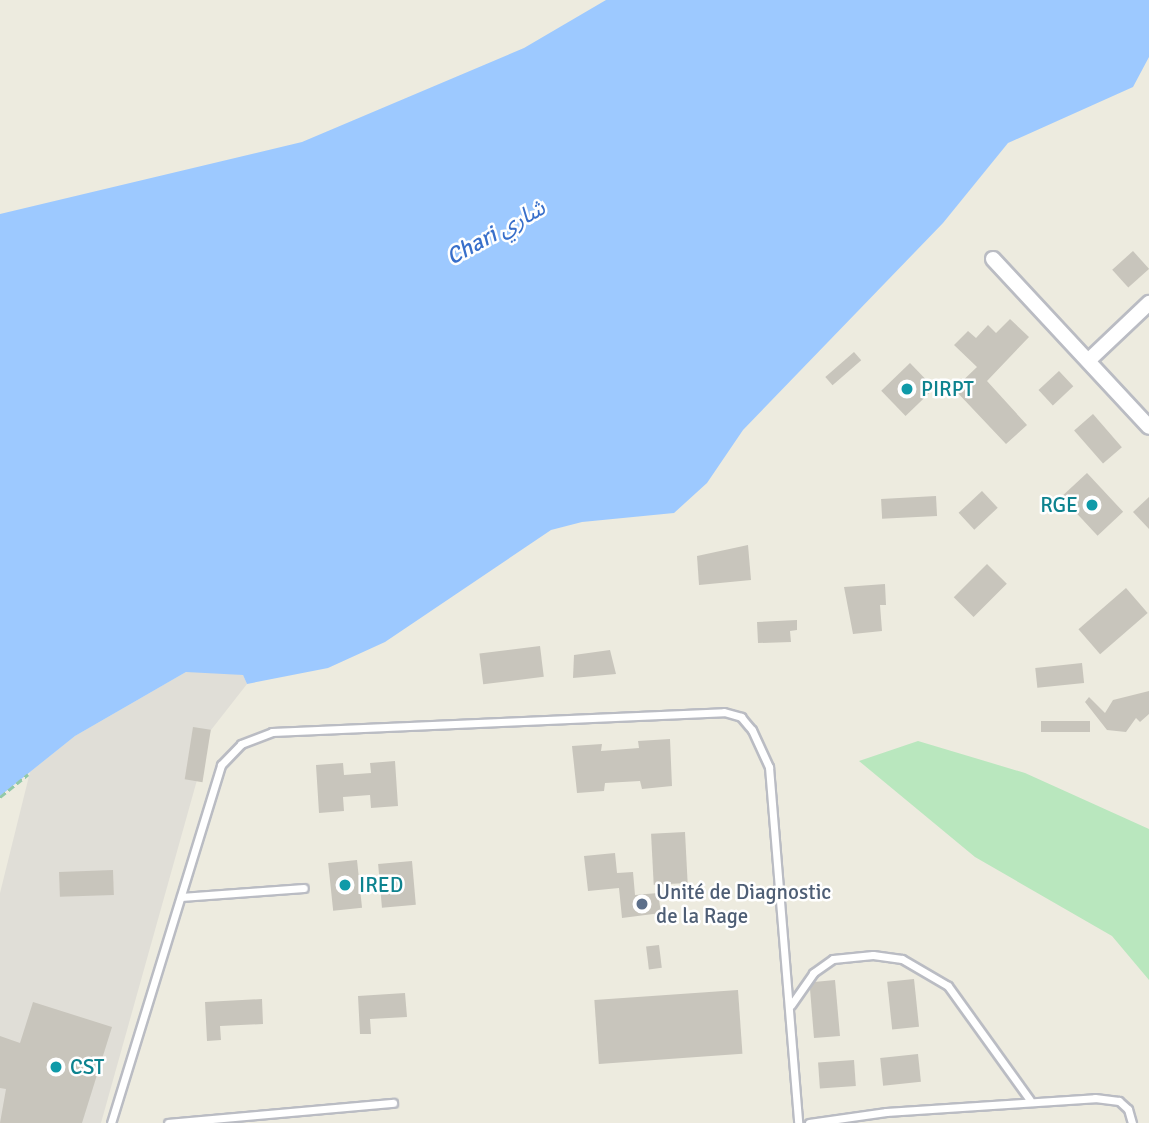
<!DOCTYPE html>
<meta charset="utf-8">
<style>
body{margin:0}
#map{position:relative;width:1149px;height:1123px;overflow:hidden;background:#edebdf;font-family:Signika,"Noto Sans Arabic",sans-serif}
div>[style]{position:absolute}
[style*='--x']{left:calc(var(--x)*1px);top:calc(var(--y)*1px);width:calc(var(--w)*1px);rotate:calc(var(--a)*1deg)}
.industrial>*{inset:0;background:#e0ded7}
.green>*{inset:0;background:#b9e7be}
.water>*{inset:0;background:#9dc9ff}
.building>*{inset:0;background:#c8c5bc;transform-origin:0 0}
.path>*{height:2.5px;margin-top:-1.25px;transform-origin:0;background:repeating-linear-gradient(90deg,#92c8a8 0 7px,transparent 0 10.5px)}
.roads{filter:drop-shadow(2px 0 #babcc3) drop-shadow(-2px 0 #babcc3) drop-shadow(0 2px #babcc3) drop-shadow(0 -2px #babcc3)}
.lane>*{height:7px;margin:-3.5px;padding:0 3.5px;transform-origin:3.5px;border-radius:3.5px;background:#fff}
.street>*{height:14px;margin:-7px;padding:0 7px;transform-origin:7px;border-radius:7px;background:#fff}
.dots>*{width:19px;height:19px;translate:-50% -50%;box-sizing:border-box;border:4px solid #fff;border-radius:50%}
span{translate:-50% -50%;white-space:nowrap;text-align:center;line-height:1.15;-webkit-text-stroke:5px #fff;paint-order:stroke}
.culture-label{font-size:21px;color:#0d838f}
.left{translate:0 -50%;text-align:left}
.right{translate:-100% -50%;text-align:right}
.service-label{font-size:21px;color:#4e5e75}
.water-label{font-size:23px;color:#386fca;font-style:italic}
</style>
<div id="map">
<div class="industrial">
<i style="clip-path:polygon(204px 670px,243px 675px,247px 684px,211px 730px,101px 1123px,0 1123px,0 893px,30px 772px,75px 736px,186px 672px)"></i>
</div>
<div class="green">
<i style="clip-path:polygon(918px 741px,1025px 773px,1149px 829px,1149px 980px,1112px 936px,975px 857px,859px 761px)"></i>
</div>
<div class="water">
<i style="clip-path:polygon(606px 0,1149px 0,1149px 57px,1133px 87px,1008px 143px,943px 223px,743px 430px,707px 483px,674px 513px,582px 522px,551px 530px,385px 642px,328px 668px,247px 684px,243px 675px,186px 672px,75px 736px,0 796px,0 214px,302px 142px,524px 48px)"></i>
</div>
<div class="building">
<i style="left:1133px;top:251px;width:24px;height:28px;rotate:48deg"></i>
<i style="clip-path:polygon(1010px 319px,1029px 337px,987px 381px,1027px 425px,1006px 444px,954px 389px,977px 367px,954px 345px,968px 331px,976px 338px,988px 325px,996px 333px)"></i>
<i style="left:854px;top:352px;width:11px;height:38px;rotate:49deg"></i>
<i style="left:910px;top:363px;width:35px;height:40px;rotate:46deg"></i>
<i style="left:1059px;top:371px;width:21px;height:28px;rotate:47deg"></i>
<i style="left:1093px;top:414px;width:44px;height:25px;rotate:49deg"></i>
<i style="left:1087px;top:473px;width:53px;height:35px;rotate:47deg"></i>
<i style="left:982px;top:491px;width:23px;height:32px;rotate:47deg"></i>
<i style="left:936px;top:496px;width:20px;height:55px;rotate:87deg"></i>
<i style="clip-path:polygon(1149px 497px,1149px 529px,1133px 512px)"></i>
<i style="clip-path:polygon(748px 545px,751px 580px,699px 585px,697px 556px)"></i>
<i style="left:987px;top:564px;width:28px;height:47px;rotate:45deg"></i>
<i style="clip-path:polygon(885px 584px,886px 605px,880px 605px,882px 631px,853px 634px,844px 587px)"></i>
<i style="left:1126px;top:588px;width:33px;height:63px;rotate:49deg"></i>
<i style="clip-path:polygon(797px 620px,797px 630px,790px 631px,791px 642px,758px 643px,757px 622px)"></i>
<i style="left:540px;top:646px;width:31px;height:61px;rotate:83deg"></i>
<i style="clip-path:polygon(610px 650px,616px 674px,573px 678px,574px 655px)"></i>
<i style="left:1082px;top:663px;width:20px;height:47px;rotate:84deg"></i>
<i style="clip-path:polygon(1149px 691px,1149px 714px,1140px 722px,1136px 718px,1126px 732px,1107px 730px,1085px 702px,1089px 697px,1105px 713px,1113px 700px)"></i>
<i style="left:1090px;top:721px;width:11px;height:49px;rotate:90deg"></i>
<i style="left:193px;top:727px;width:18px;height:53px;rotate:9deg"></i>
<i style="clip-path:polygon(670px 739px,672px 786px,642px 789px,640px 781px,605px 783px,604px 791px,577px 793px,572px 746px,602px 744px,601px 751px,639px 748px,638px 741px)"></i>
<i style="clip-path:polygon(395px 761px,398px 806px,371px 808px,370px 795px,343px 797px,344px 811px,319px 813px,316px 765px,343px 763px,344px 775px,371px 773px,370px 763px)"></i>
<i style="left:685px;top:832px;width:51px;height:34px;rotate:87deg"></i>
<i style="clip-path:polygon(615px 853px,617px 873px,633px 872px,635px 895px,658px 893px,661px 913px,622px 918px,619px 888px,588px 891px,584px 856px)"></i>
<i style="left:357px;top:860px;width:48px;height:29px;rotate:84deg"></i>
<i style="left:412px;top:861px;width:44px;height:34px;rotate:85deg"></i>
<i style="left:113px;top:870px;width:25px;height:54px;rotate:88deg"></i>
<i style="left:659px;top:945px;width:23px;height:13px;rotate:83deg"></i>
<i style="left:914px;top:979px;width:48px;height:27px;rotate:84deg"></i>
<i style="clip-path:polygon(835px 980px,840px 1036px,814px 1038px,810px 989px,814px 982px)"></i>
<i style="left:738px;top:990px;width:64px;height:144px;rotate:86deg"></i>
<i style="clip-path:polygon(405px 993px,407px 1017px,370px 1019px,371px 1034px,360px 1034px,358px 996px)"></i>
<i style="clip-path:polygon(262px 999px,263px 1024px,220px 1026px,221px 1040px,207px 1041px,205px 1002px)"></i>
<i style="clip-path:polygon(33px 1002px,112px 1027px,82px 1123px,0 1123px,6px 1089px,0 1088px,0 1036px,20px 1043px)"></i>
<i style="left:918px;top:1054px;width:28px;height:38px;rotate:84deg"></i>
<i style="left:854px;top:1060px;width:26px;height:36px;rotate:86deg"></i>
</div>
<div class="path">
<i style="--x:0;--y:797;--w:36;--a:-39"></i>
</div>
<div class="roads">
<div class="lane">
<i style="--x:181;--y:897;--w:123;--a:-4.2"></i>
<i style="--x:791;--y:1005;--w:39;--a:-55"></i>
<i style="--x:813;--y:973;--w:24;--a:-35"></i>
<i style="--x:833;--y:959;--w:40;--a:-5.7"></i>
<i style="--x:873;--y:955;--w:29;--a:8"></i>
<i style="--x:902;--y:959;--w:53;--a:30.4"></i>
<i style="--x:948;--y:986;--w:140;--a:54.3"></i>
<i style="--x:111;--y:1123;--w:375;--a:-72.9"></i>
<i style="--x:221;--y:765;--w:29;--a:-46"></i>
<i style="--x:241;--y:744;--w:33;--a:-21"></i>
<i style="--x:272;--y:732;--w:452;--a:-2.5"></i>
<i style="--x:724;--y:712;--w:18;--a:16"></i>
<i style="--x:741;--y:717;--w:17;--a:50"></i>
<i style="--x:752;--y:730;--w:41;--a:65.3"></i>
<i style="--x:769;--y:767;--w:357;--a:85.3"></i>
<i style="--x:168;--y:1123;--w:226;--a:-5.1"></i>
<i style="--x:809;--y:1123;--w:78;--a:-8.1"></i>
<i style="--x:886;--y:1112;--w:209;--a:-3.8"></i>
<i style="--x:1095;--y:1098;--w:24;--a:7"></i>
<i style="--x:1119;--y:1101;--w:12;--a:42"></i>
<i style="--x:1128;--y:1109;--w:15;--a:74"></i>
</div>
<div class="street">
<i style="--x:993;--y:259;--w:229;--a:47.1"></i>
<i style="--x:1089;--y:360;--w:83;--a:-43.5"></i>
</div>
</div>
<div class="dots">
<i style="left:907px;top:389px;background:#0f9aa8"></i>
<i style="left:1092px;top:505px;background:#0f9aa8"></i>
<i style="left:345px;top:885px;background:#0f9aa8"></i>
<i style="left:642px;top:904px;background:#5c6f8a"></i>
<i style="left:56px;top:1067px;background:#0f9aa8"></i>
</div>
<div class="culture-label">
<span class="left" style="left:921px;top:389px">PIRPT</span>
<span class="right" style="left:1078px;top:505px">RGE</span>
<span class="left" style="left:359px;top:885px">IRED</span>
<span class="left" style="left:70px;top:1067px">CST</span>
</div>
<div class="service-label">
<span class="left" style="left:656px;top:904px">Unité de Diagnostic<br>de la Rage</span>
</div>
<div class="water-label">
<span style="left:496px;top:233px;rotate:-29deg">Chari شاري</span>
</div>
</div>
